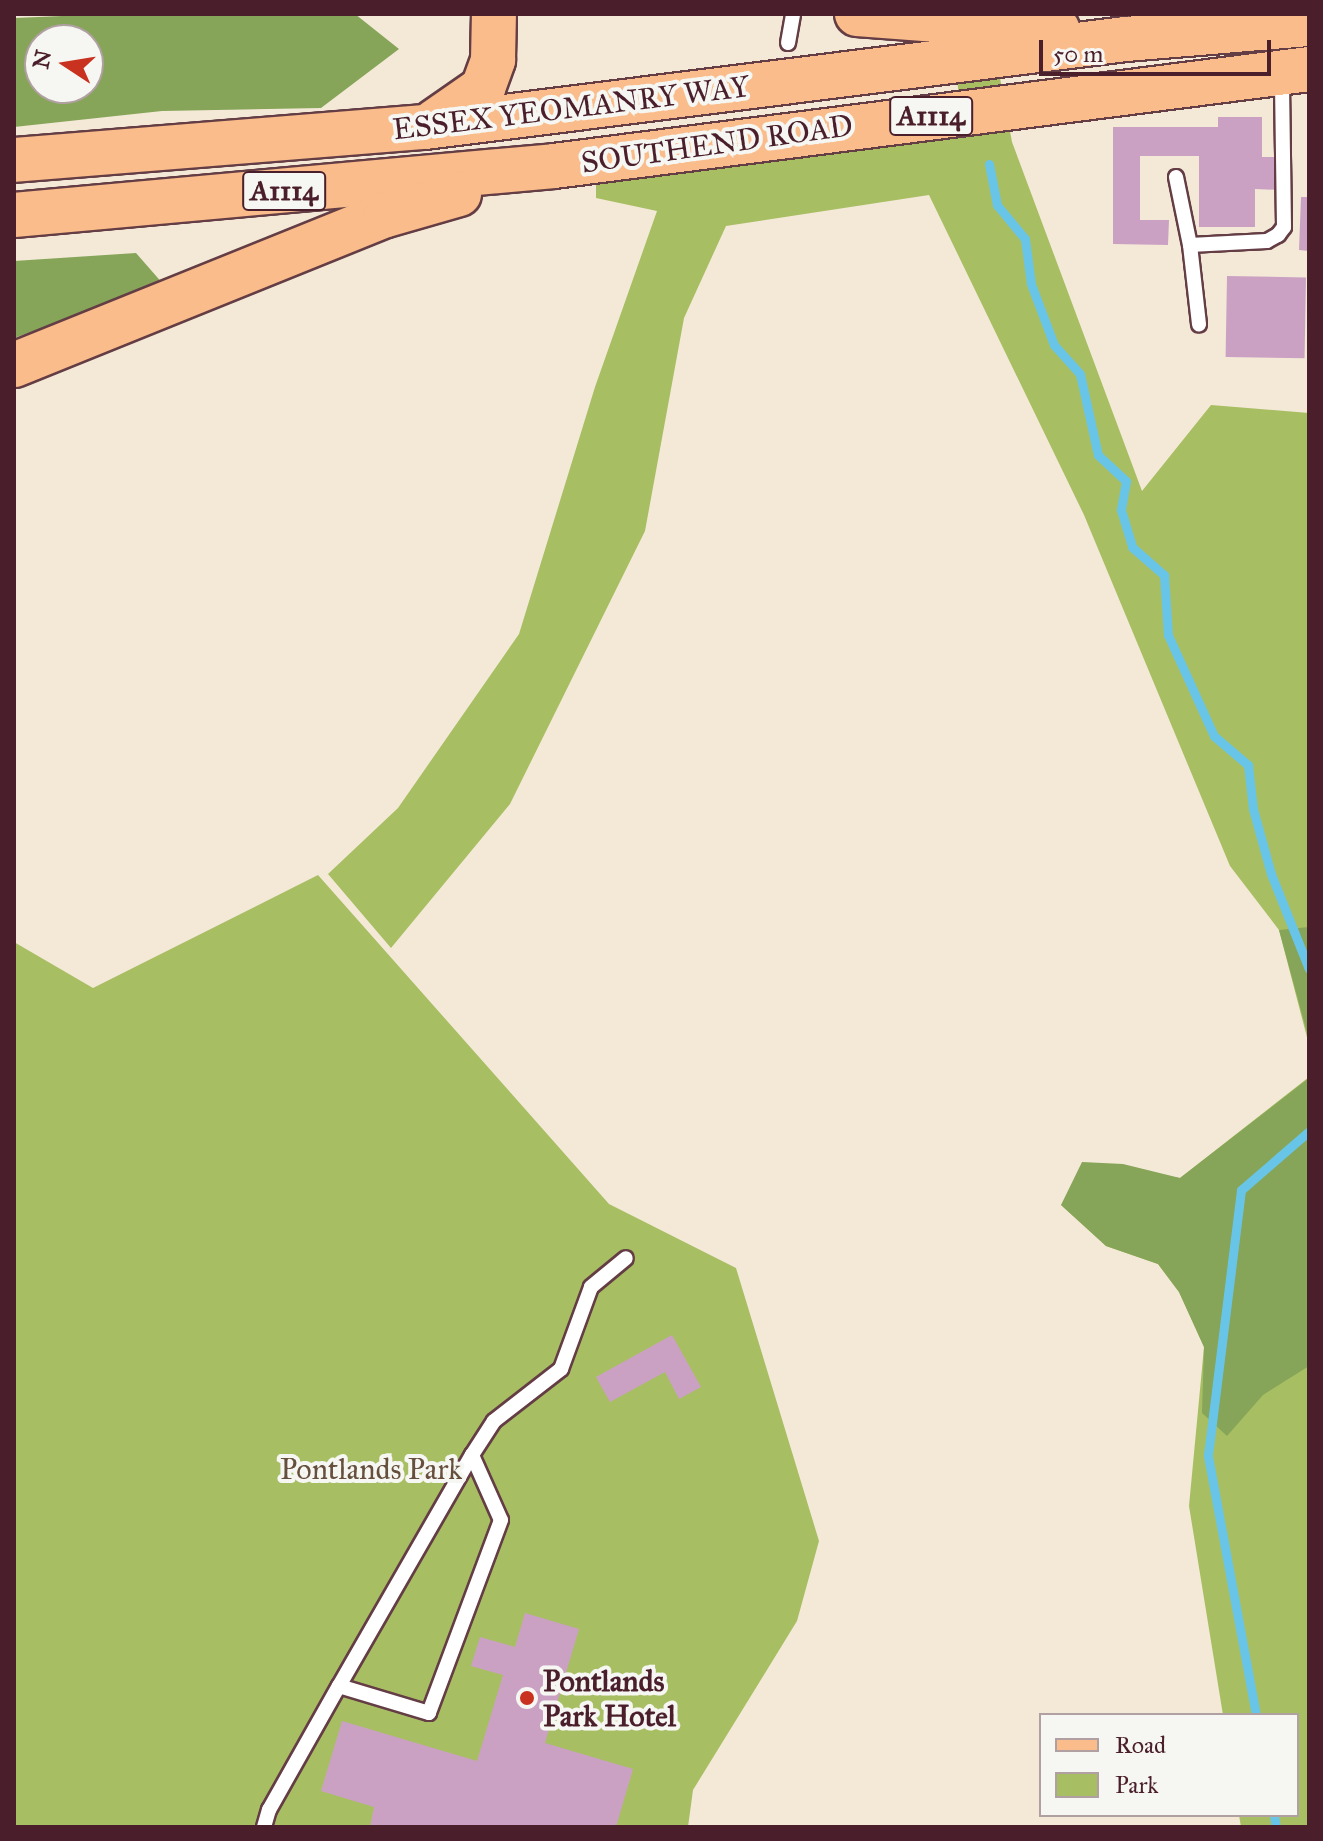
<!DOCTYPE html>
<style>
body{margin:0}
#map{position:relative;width:1323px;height:1841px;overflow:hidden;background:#f4e9d7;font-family:"IM FELL Great Primer",serif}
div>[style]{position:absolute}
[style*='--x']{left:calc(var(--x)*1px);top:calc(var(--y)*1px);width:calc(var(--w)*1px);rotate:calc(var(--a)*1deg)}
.green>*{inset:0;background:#a8be63}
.forest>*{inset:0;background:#86a559}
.stream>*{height:9px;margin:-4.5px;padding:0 4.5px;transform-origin:4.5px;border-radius:4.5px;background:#69c5e7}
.building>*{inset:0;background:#cba1c3;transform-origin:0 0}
.roads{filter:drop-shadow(2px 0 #643d45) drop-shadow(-2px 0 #643d45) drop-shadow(0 2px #643d45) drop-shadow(0 -2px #643d45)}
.lane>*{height:14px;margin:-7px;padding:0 7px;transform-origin:7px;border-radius:7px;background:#fff}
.primary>*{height:44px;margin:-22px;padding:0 22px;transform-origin:22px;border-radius:22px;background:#f9bc8a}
.dots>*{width:22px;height:22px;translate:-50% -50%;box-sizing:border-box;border:4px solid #f6f6f2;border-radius:50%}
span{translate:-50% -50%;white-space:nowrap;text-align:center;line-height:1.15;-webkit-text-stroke:8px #f6f6f2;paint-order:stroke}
.shield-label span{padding:2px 6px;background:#f6f6f2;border:2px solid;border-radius:6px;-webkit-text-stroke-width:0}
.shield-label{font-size:28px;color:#4a1f2b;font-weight:700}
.street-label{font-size:30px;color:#4a1f2b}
.park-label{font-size:30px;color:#664f3c}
.poi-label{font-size:30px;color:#4a1f2b;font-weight:700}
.left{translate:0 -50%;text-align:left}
.frame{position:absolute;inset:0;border:16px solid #4a1f2b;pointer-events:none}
.legend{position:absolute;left:1039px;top:1713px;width:260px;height:104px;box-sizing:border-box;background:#f6f6f2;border:2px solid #b1a0a2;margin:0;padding:10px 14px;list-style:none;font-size:24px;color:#4a1f2b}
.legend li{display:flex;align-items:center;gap:16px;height:40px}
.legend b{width:40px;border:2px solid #b1a0a2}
.north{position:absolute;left:24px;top:24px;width:80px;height:80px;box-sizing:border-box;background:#f6f6f2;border:2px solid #b1a0a2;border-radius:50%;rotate:282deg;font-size:22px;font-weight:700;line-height:32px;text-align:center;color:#4a1f2b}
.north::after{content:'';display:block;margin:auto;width:28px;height:36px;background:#c8321e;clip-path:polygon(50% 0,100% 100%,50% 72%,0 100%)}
.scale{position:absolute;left:1039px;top:40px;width:232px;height:36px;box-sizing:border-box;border:4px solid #4a1f2b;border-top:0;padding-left:10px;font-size:24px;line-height:28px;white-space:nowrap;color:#4a1f2b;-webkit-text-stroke:6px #f6f6f2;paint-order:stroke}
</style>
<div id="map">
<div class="green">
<i style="clip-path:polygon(952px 14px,988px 14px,1012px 142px,1142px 491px,1211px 405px,1309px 413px,1309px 1045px,1279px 930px,1230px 866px,1084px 515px,929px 195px,726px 226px,684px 318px,645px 531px,510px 804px,391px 948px,328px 874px,398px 808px,519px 634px,595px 387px,657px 211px,596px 198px,596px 179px,962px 137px)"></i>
<i style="clip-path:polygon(318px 875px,609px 1204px,736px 1268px,819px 1541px,797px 1621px,693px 1790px,688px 1827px,14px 1827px,14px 942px,93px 988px)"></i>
<i style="clip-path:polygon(1309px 1077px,1309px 1827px,1241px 1827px,1239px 1815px,1297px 1815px,1297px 1715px,1223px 1715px,1189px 1506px,1204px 1347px,1179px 1292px,1158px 1264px,1106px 1246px,1061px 1205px,1129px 1170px,1180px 1178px)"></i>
</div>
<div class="forest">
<i style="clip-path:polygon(evenodd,110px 14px,355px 14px,399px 49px,321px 108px,162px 111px,14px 127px,14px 18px,110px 14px,40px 40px,88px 40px,88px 88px,40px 88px,40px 40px)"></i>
<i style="clip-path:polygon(136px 253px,164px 285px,14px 338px,14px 261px)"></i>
<i style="clip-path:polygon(1309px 927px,1309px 1040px,1279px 930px)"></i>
<i style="clip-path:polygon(1309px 1078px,1309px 1366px,1263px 1395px,1227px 1436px,1202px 1413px,1204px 1347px,1179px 1292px,1158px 1264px,1106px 1246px,1061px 1205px,1082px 1162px,1123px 1164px,1180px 1178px)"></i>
</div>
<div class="stream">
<i style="--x:989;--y:164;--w:42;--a:79"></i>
<i style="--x:997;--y:205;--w:44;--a:50.5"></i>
<i style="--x:1025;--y:239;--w:45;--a:82.4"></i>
<i style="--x:1031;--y:284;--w:65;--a:69.3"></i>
<i style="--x:1054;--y:345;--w:39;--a:48"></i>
<i style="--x:1080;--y:374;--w:83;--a:77.5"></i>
<i style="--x:1098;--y:455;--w:38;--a:43"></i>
<i style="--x:1126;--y:481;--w:29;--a:100"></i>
<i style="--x:1121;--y:510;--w:39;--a:73"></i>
<i style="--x:1132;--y:547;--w:43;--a:41.2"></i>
<i style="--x:1164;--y:575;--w:60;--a:86.2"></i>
<i style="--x:1168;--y:635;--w:111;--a:65.5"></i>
<i style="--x:1214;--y:736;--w:45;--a:40.5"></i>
<i style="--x:1248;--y:765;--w:44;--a:83.5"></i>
<i style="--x:1253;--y:809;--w:67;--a:74.5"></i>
<i style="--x:1271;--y:874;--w:102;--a:68.2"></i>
<i style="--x:1256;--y:1715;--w:264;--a:-100.5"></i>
<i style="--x:1208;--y:1455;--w:267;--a:-82.9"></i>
<i style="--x:1241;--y:1190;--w:90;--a:-40.9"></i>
<i style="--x:1274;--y:1815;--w:12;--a:81"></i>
</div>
<div class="building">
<i style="clip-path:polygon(1218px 117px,1262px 117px,1262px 157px,1282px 157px,1282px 190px,1255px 189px,1255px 227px,1199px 227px,1199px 156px,1140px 156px,1140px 220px,1169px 220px,1168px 245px,1113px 244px,1113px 127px,1218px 127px)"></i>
<i style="clip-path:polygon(1301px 197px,1309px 197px,1309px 251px,1299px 250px)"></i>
<i style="left:1227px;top:276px;width:79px;height:81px;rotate:1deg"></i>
<i style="clip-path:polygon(672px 1335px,701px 1387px,679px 1399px,665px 1372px,610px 1402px,596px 1377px)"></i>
<i style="clip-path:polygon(525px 1613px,579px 1629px,545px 1743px,633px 1769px,616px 1827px,370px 1827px,374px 1807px,321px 1791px,342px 1721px,477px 1761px,503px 1675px,471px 1666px,480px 1637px,515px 1647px)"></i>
</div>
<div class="roads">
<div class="lane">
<i style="--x:788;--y:43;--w:29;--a:-80"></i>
<i style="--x:1176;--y:177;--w:69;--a:78.4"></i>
<i style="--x:1190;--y:245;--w:77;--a:-3"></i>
<i style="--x:1267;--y:241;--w:13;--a:-29"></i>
<i style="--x:1278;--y:235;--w:10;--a:-53"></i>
<i style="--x:1284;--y:227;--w:150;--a:-90.8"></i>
<i style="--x:1190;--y:245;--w:80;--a:83.5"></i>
<i style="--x:472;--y:1455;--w:40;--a:-57.1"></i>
<i style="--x:494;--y:1421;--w:85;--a:-37.8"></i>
<i style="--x:561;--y:1369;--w:87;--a:-69.9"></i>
<i style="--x:591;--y:1287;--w:45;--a:-39.6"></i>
<i style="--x:264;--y:1827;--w:18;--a:-74"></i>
<i style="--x:269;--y:1810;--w:142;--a:-60.6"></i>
<i style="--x:339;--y:1686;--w:267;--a:-60.1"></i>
<i style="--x:472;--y:1455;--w:71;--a:66"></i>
<i style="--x:501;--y:1520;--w:206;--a:110.5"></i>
<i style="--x:429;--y:1713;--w:94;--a:-163.3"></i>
</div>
<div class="primary">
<i style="--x:857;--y:14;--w:201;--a:4.3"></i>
<i style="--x:434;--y:122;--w:60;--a:-34.8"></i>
<i style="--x:483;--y:88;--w:30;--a:-70"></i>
<i style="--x:493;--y:60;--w:46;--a:-88.8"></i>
<i style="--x:14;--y:160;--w:412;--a:-4.6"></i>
<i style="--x:425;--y:127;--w:707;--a:-7.16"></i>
<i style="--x:1126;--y:39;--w:184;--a:-4.7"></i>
<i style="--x:14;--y:215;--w:542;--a:-5.18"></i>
<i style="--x:554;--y:166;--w:761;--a:-7.32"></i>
<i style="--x:14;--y:365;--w:401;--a:-22"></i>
<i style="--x:386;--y:215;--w:76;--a:-16"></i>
</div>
</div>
<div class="dots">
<i style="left:527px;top:1698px;background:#c8321e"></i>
</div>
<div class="shield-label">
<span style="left:931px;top:116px">A1114</span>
<span style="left:284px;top:191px">A1114</span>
</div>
<div class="street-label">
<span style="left:571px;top:108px;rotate:-7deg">ESSEX YEOMANRY WAY</span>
<span style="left:717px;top:144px;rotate:-8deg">SOUTHEND ROAD</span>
</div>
<div class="park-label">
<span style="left:371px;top:1469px">Pontlands Park</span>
</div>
<div class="poi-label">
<span class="left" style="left:543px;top:1698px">Pontlands<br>Park Hotel</span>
</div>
<div class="frame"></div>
<ul class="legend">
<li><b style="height:10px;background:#f9bc8a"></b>Road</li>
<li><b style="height:22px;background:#a8be63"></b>Park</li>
</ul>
<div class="north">N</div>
<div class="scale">50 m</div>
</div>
